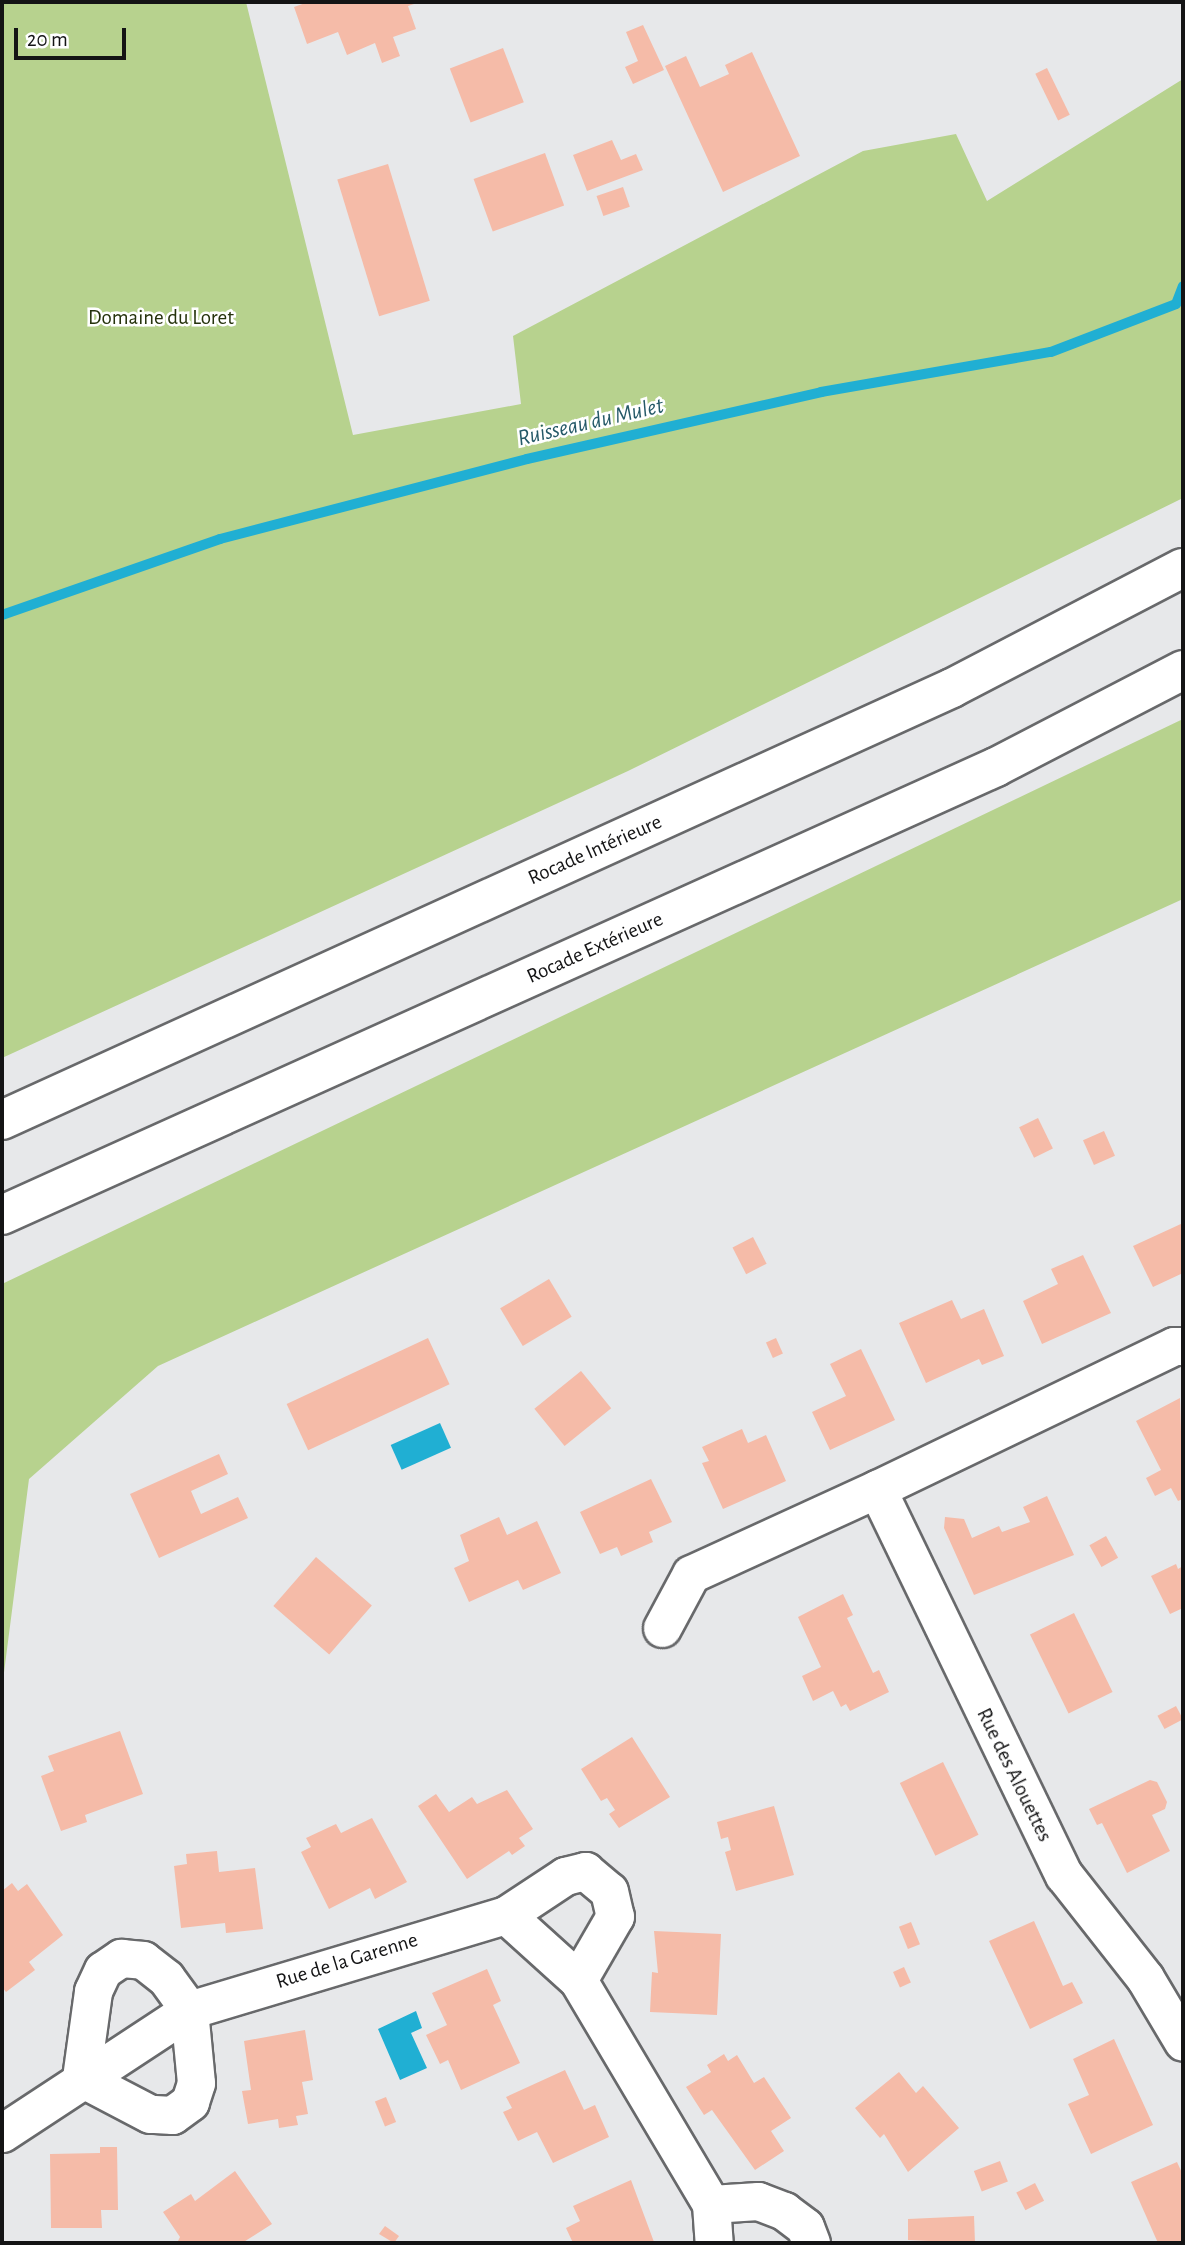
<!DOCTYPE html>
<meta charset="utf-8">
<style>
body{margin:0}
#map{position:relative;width:1185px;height:2245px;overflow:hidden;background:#e7e8ea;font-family:"Alegreya Sans",sans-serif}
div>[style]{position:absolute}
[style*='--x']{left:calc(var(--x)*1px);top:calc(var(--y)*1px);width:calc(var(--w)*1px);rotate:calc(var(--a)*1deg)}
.green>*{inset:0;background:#b7d28e}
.water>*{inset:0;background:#20afd3;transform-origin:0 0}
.stream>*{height:10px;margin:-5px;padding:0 5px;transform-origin:5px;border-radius:5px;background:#20afd3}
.building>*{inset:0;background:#f5bba8;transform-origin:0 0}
.roads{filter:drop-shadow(2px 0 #68696b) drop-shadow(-2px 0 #68696b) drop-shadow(0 2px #68696b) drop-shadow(0 -2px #68696b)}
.street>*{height:37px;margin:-18.5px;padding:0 18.5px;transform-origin:18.5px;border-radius:18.5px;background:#fff}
.highway>*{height:38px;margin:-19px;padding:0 19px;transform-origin:19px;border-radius:19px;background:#fff}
span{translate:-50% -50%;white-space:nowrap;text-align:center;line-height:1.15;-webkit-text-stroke:5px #fff;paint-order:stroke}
.park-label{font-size:21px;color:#25320c}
.street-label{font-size:21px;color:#141415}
.water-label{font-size:23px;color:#235867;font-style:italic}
.frame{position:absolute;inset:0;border:4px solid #141415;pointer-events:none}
.scale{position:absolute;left:14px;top:28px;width:112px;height:32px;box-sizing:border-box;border:4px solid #141415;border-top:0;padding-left:9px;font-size:21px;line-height:24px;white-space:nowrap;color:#141415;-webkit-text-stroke:5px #fff;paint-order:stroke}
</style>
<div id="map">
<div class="green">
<i style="clip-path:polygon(2px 2px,246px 2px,353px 435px,521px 404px,513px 336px,863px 151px,956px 134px,987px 201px,1183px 79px,1183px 498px,628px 771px,2px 1058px)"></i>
<i style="clip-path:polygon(1183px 719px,1183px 899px,158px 1366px,29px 1479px,2px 1688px,2px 1284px)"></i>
</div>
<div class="water">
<i style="left:440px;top:1423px;width:27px;height:54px;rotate:66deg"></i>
<i style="clip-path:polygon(416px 2011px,422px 2028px,411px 2033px,427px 2068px,400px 2080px,378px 2029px)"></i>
</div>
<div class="stream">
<i style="--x:2;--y:615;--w:231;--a:-19.2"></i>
<i style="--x:220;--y:539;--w:317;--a:-14.6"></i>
<i style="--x:527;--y:459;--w:302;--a:-12.8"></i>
<i style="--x:821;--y:392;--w:233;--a:-9.9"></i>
<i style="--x:1051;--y:352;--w:134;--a:-21"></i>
<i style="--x:1176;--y:304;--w:19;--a:-69"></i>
</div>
<div class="building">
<i style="clip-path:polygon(308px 2px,420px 2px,408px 6px,416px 29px,393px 37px,400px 56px,382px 63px,375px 43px,347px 55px,338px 32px,307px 44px,294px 7px)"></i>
<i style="clip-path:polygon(643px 25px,664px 70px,633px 84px,625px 67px,638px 61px,626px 32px)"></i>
<i style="left:503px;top:48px;width:58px;height:57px;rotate:69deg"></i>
<i style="clip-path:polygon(752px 52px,800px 156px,723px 192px,665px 66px,686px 56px,700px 87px,729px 74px,725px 65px)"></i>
<i style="left:1047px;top:68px;width:52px;height:13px;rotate:64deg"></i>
<i style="clip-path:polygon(612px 140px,621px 160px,636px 154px,643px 170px,587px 191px,573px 155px)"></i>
<i style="left:545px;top:153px;width:56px;height:76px;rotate:70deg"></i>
<i style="left:388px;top:164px;width:143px;height:53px;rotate:73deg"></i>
<i style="left:623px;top:187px;width:21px;height:28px;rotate:71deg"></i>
<i style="left:1038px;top:1118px;width:34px;height:21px;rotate:64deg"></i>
<i style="left:1104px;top:1131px;width:27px;height:23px;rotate:66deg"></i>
<i style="clip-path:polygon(1183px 1223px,1183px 1273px,1153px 1287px,1133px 1246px)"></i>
<i style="left:753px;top:1237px;width:30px;height:23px;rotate:63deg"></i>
<i style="clip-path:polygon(1083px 1255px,1111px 1313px,1042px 1344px,1023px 1301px,1058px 1284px,1051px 1269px)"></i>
<i style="left:549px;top:1279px;width:44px;height:57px;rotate:59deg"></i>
<i style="clip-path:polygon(952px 1300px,961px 1319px,984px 1309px,1004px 1356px,982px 1365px,979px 1359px,926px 1383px,899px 1323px)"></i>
<i style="left:428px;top:1338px;width:51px;height:156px;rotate:65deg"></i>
<i style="left:776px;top:1338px;width:17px;height:11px;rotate:66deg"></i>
<i style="clip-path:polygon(861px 1349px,895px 1420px,830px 1450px,812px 1412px,846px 1396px,830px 1364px)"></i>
<i style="left:581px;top:1371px;width:48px;height:60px;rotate:51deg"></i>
<i style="clip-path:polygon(1180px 1398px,1183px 1499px,1178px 1501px,1171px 1488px,1155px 1496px,1146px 1478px,1161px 1470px,1136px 1421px)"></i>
<i style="clip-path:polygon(742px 1429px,748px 1443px,766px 1435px,786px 1481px,723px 1509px,702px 1463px,709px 1461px,702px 1447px)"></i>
<i style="clip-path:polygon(219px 1454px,228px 1474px,191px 1491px,201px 1514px,238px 1497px,248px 1518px,159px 1558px,130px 1494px)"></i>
<i style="clip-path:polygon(651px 1479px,672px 1522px,649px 1532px,653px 1542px,621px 1556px,617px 1547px,600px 1554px,580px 1512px)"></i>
<i style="clip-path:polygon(1047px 1496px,1074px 1555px,974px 1595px,944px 1528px,945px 1517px,964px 1519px,972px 1538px,999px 1526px,1002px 1532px,1030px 1522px,1023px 1507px)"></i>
<i style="clip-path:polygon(499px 1517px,507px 1535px,537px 1521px,561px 1573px,523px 1590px,518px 1580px,469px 1602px,454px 1568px,469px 1561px,460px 1535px)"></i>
<i style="left:1106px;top:1536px;width:25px;height:19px;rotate:61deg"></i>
<i style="left:316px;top:1557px;width:74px;height:65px;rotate:41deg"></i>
<i style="clip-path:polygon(1176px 1564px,1178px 1569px,1183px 1566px,1183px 1608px,1170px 1614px,1151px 1576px)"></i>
<i style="clip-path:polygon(843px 1594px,853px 1615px,847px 1618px,873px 1673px,879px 1670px,889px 1692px,850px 1711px,846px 1704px,841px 1707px,833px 1691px,813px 1701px,802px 1676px,821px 1667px,798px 1617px)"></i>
<i style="left:1074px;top:1613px;width:88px;height:49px;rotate:64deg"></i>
<i style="left:1176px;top:1706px;width:15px;height:21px;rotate:62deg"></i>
<i style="clip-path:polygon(120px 1731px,143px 1794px,85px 1815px,87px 1822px,61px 1831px,41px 1776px,54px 1771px,48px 1756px)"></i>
<i style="clip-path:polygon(632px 1737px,670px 1797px,619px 1828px,609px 1814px,615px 1810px,607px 1798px,601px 1801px,581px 1769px)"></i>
<i style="left:943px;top:1762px;width:81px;height:48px;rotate:64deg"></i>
<i style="clip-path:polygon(1150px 1780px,1157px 1782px,1167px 1802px,1165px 1809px,1152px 1815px,1170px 1851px,1127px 1873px,1102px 1823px,1097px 1825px,1089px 1809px)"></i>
<i style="clip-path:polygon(507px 1790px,533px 1829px,519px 1838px,525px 1846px,512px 1855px,509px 1851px,467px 1879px,418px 1806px,436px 1794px,449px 1812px,472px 1797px,477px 1804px)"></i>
<i style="clip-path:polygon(774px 1806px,794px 1875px,736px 1891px,725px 1852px,731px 1850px,728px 1837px,721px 1839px,717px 1822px)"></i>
<i style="clip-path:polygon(372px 1818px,407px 1882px,375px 1899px,370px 1888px,329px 1909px,301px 1852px,311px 1847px,306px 1838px,336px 1824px,341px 1833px)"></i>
<i style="clip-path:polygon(217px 1851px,219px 1872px,255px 1868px,263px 1929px,226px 1933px,225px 1923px,181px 1928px,174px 1866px,187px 1864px,186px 1854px)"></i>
<i style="clip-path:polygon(12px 1883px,18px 1891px,27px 1884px,63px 1935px,29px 1962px,35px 1970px,6px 1992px,2px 1987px,2px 1891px)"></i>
<i style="clip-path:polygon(1034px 1921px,1063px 1986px,1072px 1982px,1083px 2003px,1030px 2029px,989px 1941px)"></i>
<i style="left:911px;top:1922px;width:24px;height:13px;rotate:68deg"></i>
<i style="clip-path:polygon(654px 1931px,721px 1934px,717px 2015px,650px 2012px,652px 1972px,658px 1973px)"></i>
<i style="left:904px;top:1967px;width:17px;height:12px;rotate:66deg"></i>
<i style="clip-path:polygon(487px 1969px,501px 2001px,493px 2005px,520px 2063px,461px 2090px,448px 2060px,440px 2064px,426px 2035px,447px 2025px,432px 1993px)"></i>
<i style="clip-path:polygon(305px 2030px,313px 2080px,302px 2082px,308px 2114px,296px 2116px,298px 2125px,279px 2128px,278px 2119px,248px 2124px,242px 2091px,251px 2090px,244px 2041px)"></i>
<i style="clip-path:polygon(1114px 2039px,1153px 2125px,1091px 2154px,1068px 2104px,1089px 2095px,1073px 2059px)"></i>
<i style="clip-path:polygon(724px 2054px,728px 2061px,737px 2055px,754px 2083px,764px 2077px,791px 2118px,771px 2131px,784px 2151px,755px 2170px,712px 2110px,704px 2115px,686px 2087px,711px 2072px,707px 2065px)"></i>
<i style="clip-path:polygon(565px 2070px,584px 2110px,595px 2105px,609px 2137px,553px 2163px,537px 2132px,518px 2141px,503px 2112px,512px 2108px,506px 2097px)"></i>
<i style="clip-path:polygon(899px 2072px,916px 2093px,923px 2086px,959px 2128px,908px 2172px,884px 2134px,880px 2138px,855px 2108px)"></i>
<i style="left:386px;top:2097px;width:27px;height:12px;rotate:68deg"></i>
<i style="clip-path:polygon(100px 2147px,117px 2147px,118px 2210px,101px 2210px,102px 2228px,51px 2228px,50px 2154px,100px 2153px)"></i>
<i style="left:1000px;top:2161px;width:22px;height:28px;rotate:69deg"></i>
<i style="clip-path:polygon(1177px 2162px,1183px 2175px,1183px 2243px,1158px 2243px,1131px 2182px)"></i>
<i style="clip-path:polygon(235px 2171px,272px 2224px,242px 2243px,177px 2243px,180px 2237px,163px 2212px,191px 2194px,195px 2201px)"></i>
<i style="clip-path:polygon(631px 2180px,654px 2242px,573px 2243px,566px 2228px,580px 2221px,573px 2206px)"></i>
<i style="left:1035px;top:2183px;width:20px;height:21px;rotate:63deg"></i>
<i style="clip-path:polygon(974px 2216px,975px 2243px,908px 2240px,908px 2219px)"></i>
<i style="clip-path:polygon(385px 2226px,399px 2236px,394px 2243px,379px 2234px)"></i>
</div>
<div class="roads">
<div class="street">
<i style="--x:1183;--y:1346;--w:9;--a:180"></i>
<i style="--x:1174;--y:1346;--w:330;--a:154.3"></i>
<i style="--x:877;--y:1489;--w:429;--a:64.2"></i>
<i style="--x:1064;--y:1875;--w:131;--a:51.8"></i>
<i style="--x:1145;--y:1978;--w:74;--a:59.3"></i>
<i style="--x:662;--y:1628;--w:61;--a:-61.8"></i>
<i style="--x:691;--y:1574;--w:205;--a:-24.6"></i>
<i style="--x:506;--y:1915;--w:71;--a:-33.5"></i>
<i style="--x:565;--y:1876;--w:21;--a:-14"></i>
<i style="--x:585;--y:1871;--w:31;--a:40"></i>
<i style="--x:609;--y:1891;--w:26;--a:77"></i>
<i style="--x:615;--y:1916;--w:74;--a:120"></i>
<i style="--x:121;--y:1958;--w:22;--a:5"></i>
<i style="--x:143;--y:1960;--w:29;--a:38"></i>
<i style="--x:166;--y:1978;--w:39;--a:54"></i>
<i style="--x:189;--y:2010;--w:73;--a:84.5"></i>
<i style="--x:196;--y:2083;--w:20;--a:108"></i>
<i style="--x:190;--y:2102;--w:22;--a:144"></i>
<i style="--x:172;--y:2115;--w:22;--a:-177"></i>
<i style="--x:150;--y:2114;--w:78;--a:-152.4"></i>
<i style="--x:81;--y:2078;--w:88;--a:-82.1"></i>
<i style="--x:93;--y:1991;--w:23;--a:-65"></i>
<i style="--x:103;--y:1970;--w:22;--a:-34"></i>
<i style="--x:2;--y:2133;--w:224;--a:-33.3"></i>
<i style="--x:189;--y:2010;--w:331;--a:-16.7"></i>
<i style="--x:506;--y:1915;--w:97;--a:42.1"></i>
<i style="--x:578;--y:1980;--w:261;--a:59.3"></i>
<i style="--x:711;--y:2204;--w:39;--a:86"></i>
<i style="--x:711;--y:2204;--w:47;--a:-3.7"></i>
<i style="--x:758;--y:2201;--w:28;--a:21"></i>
<i style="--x:784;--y:2211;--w:26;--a:37"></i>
<i style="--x:805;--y:2227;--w:17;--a:69"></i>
</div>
<div class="highway">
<i style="--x:2;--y:1120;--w:1044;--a:-24.45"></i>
<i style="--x:952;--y:688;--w:260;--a:-27.5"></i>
<i style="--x:2;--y:1215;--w:1090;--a:-24.26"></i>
<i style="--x:996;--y:767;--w:211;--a:-27.4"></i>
</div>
</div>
<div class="park-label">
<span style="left:161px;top:318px">Domaine du Loret</span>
</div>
<div class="street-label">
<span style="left:595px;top:850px;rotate:-24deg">Rocade Intérieure</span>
<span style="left:595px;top:948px;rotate:-24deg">Rocade Extérieure</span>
<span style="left:1014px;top:1775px;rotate:64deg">Rue des Alouettes</span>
<span style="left:347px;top:1961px;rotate:-17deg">Rue de la Garenne</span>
</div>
<div class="water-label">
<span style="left:591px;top:423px;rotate:-13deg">Ruisseau du Mulet</span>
</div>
<div class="frame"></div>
<div class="scale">20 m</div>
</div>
